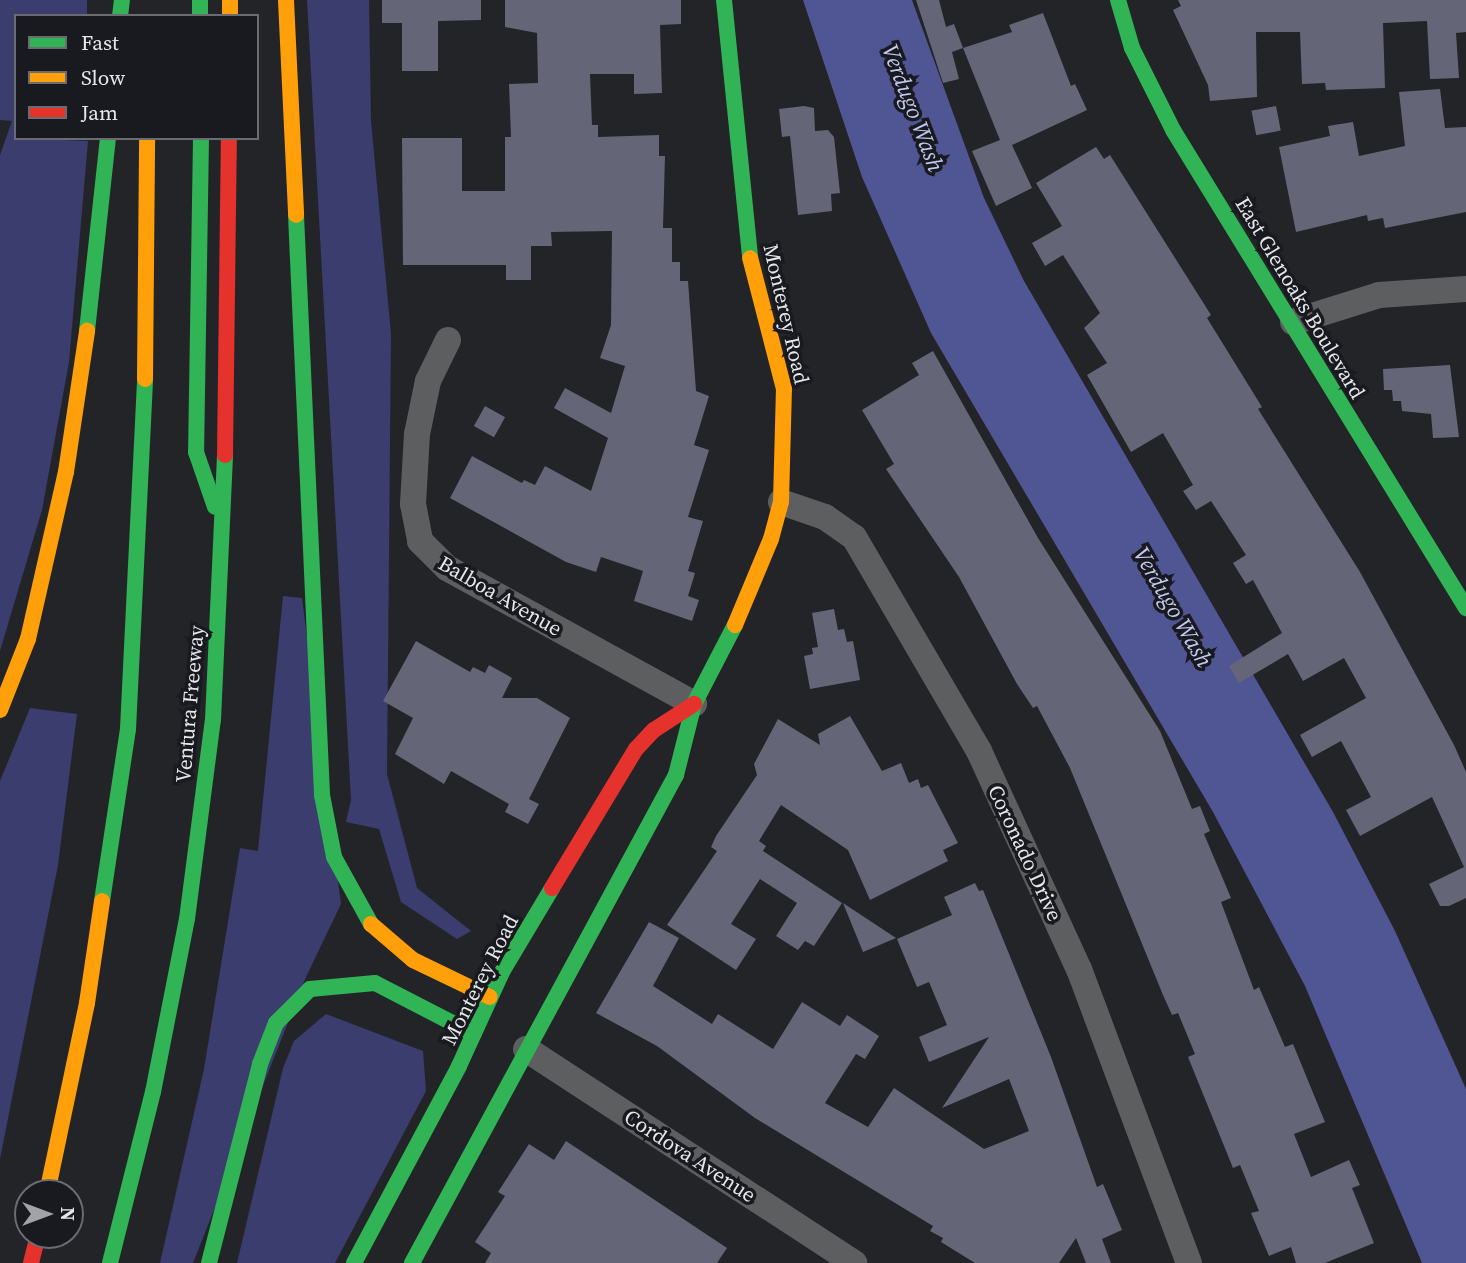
<!DOCTYPE html>
<style>
body{margin:0}
#map{position:relative;width:1466px;height:1263px;overflow:hidden;background:#232428;font-family:"Source Serif 4",serif}
div>[style]{position:absolute}
[style*='--x']{left:calc(var(--x)*1px);top:calc(var(--y)*1px);width:calc(var(--w)*1px);rotate:calc(var(--a)*1deg)}
.green>*{inset:0;background:#3a3d6d}
.water>*{inset:0;background:#505594}
.building>*{inset:0;background:#646576;transform-origin:0 0}
.street>*{height:26px;margin:-13px;padding:0 13px;transform-origin:13px;border-radius:13px;background:#5d5e5f}
.fast>*{height:16px;margin:-8px;padding:0 8px;transform-origin:8px;border-radius:8px;background:#30b455}
.slow>*{height:16px;margin:-8px;padding:0 8px;transform-origin:8px;border-radius:8px;background:#ff9f0a}
.jam>*{height:16px;margin:-8px;padding:0 8px;transform-origin:8px;border-radius:8px;background:#e5322d}
span{translate:-50% -50%;white-space:nowrap;text-align:center;line-height:1.15;-webkit-text-stroke:7px #191a1f;paint-order:stroke}
.street-label{font-size:21px;color:#e6e7eb}
.water-label{font-size:23px;color:#c3c9f1;font-style:italic}
.legend{position:absolute;left:14px;top:14px;width:245px;height:126px;box-sizing:border-box;background:#191a1f;border:2px solid #6b6c71;margin:0;padding:9px 12px;list-style:none;font-size:21px;color:#e6e7eb}
.legend li{display:flex;align-items:center;gap:14px;height:35px}
.legend b{width:35px;border:2px solid #6b6c71}
.north{position:absolute;left:14px;top:1179px;width:70px;height:70px;box-sizing:border-box;background:#191a1f;border:2px solid #6b6c71;border-radius:50%;rotate:90deg;font-size:19px;font-weight:700;line-height:28px;text-align:center;color:#e6e7eb}
.north::after{content:'';display:block;margin:auto;width:24px;height:32px;background:#a2a3a7;clip-path:polygon(50% 0,100% 100%,50% 72%,0 100%)}
</style>
<div id="map">
<div class="green">
<i style="clip-path:polygon(0 0,87px 0,87px 16px,16px 16px,16px 138px,88px 141px,69px 362px,42px 510px,0 651px,0 155px,12px 121px,0 120px)"></i>
<i style="clip-path:polygon(307px 0,369px 0,371px 121px,391px 334px,387px 774px,417px 888px,471px 931px,457px 939px,401px 902px,379px 829px,346px 822px,351px 800px)"></i>
<i style="clip-path:polygon(283px 596px,302px 598px,341px 904px,306px 977px,193px 1263px,160px 1263px,204px 1069px,240px 848px,258px 851px)"></i>
<i style="clip-path:polygon(30px 708px,77px 714px,58px 865px,0 1159px,0 781px)"></i>
<i style="clip-path:polygon(326px 1014px,423px 1051px,426px 1091px,335px 1263px,237px 1263px,283px 1068px,294px 1041px)"></i>
</div>
<div class="water">
<i style="clip-path:polygon(803px 0,912px 0,984px 198px,1024px 281px,1333px 812px,1395px 931px,1466px 1089px,1466px 1263px,1422px 1263px,1305px 986px,1213px 812px,931px 333px,862px 177px)"></i>
</div>
<div class="building">
<i style="clip-path:polygon(382px 0,481px 0,481px 20px,438px 21px,438px 71px,402px 71px,402px 23px,382px 23px)"></i>
<i style="clip-path:polygon(505px 0,681px 0,681px 24px,660px 25px,662px 93px,634px 94px,634px 74px,590px 74px,592px 125px,598px 125px,598px 137px,659px 135px,659px 156px,665px 156px,663px 228px,672px 228px,672px 262px,680px 262px,680px 281px,688px 281px,696px 391px,709px 396px,694px 445px,709px 450px,688px 517px,703px 521px,688px 571px,695px 573px,688px 596px,699px 600px,692px 621px,634px 601px,643px 571px,601px 557px,596px 572px,566px 562px,450px 498px,472px 456px,522px 483px,524px 480px,535px 485px,545px 466px,591px 491px,608px 438px,554px 408px,565px 388px,611px 413px,625px 366px,600px 358px,611px 325px,612px 231px,551px 232px,552px 246px,531px 246px,531px 280px,506px 280px,506px 265px,403px 265px,402px 138px,462px 138px,462px 191px,505px 191px,505px 137px,511px 137px,509px 84px,538px 83px,537px 33px,505px 27px)"></i>
<i style="clip-path:polygon(916px 0,939px 0,946px 27px,954px 24px,963px 48px,952px 52px,959px 79px,943px 83px)"></i>
<i style="clip-path:polygon(1178px 0,1466px 0,1466px 32px,1456px 33px,1459px 78px,1430px 79px,1427px 21px,1383px 23px,1385px 88px,1326px 90px,1325px 83px,1302px 84px,1300px 32px,1256px 32px,1257px 97px,1210px 101px,1208px 85px,1173px 10px,1181px 6px)"></i>
<i style="clip-path:polygon(1043px 13px,1071px 86px,1075px 84px,1087px 110px,1012px 145px,1032px 188px,996px 206px,972px 151px,1000px 140px,963px 48px,1012px 32px,1009px 25px)"></i>
<i style="clip-path:polygon(1440px 89px,1445px 128px,1466px 127px,1466px 212px,1385px 228px,1383px 218px,1368px 221px,1367px 215px,1296px 232px,1279px 147px,1330px 136px,1328px 126px,1353px 122px,1359px 156px,1405px 146px,1399px 92px)"></i>
<i style="clip-path:polygon(804px 106px,814px 108px,815px 131px,828px 130px,834px 137px,840px 193px,831px 194px,832px 211px,798px 215px,790px 136px,782px 137px,779px 109px)"></i>
<i style="left:1276px;top:106px;width:25px;height:25px;rotate:79deg"></i>
<i style="clip-path:polygon(1096px 147px,1104px 159px,1110px 155px,1211px 315px,1207px 318px,1262px 407px,1258px 409px,1360px 572px,1454px 745px,1466px 772px,1466px 898px,1449px 906px,1440px 906px,1429px 884px,1464px 867px,1432px 797px,1360px 836px,1346px 810px,1371px 797px,1341px 741px,1312px 757px,1300px 735px,1366px 698px,1344px 658px,1303px 681px,1288px 654px,1239px 683px,1229px 666px,1282px 633px,1253px 580px,1246px 584px,1233px 563px,1246px 555px,1211px 501px,1196px 510px,1183px 491px,1193px 485px,1163px 433px,1131px 452px,1087px 375px,1107px 363px,1084px 328px,1100px 313px,1063px 255px,1045px 266px,1032px 243px,1062px 226px,1036px 183px)"></i>
<i style="clip-path:polygon(933px 351px,1038px 538px,1160px 731px,1192px 809px,1200px 806px,1210px 831px,1204px 834px,1231px 898px,1221px 902px,1254px 990px,1259px 987px,1285px 1047px,1293px 1044px,1325px 1122px,1294px 1134px,1311px 1177px,1349px 1160px,1360px 1185px,1352px 1188px,1374px 1243px,1325px 1263px,1296px 1263px,1291px 1247px,1269px 1256px,1251px 1213px,1259px 1211px,1240px 1165px,1233px 1168px,1188px 1057px,1195px 1054px,1178px 1013px,1172px 1015px,1163px 995px,1070px 768px,1037px 706px,1033px 708px,1017px 684px,959px 577px,886px 469px,894px 464px,862px 410px,919px 375px,912px 363px)"></i>
<i style="clip-path:polygon(1450px 365px,1459px 437px,1433px 438px,1431px 414px,1402px 411px,1401px 401px,1393px 401px,1392px 390px,1384px 390px,1383px 369px)"></i>
<i style="left:485px;top:406px;width:23px;height:23px;rotate:29deg"></i>
<i style="clip-path:polygon(834px 609px,838px 630px,844px 629px,847px 642px,853px 641px,860px 680px,810px 689px,804px 656px,813px 654px,812px 648px,818px 647px,812px 613px)"></i>
<i style="clip-path:polygon(416px 641px,470px 672px,473px 667px,485px 673px,489px 665px,512px 678px,502px 698px,537px 698px,570px 718px,529px 799px,539px 804px,528px 824px,505px 812px,509px 804px,451px 771px,444px 784px,395px 754px,413px 718px,383px 701px)"></i>
<i style="clip-path:polygon(850px 716px,882px 771px,901px 763px,909px 783px,918px 779px,921px 788px,928px 785px,958px 843px,943px 850px,948px 861px,870px 900px,848px 850px,781px 805px,759px 841px,766px 846px,763px 851px,842px 903px,814px 946px,805px 941px,798px 950px,776px 936px,797px 903px,760px 879px,731px 924px,756px 939px,736px 970px,667px 925px,717px 851px,711px 847px,716px 836px,757px 775px,754px 764px,778px 719px,820px 745px,818px 734px)"></i>
<i style="clip-path:polygon(975px 883px,979px 891px,983px 890px,1051px 1057px,1097px 1187px,1103px 1184px,1122px 1230px,1102px 1239px,1111px 1263px,1086px 1263px,1076px 1238px,1059px 1263px,975px 1263px,941px 1242px,943px 1238px,930px 1231px,933px 1226px,755px 1118px,657px 1046px,596px 1013px,649px 922px,679px 938px,653px 986px,712px 1024px,718px 1014px,773px 1049px,802px 1002px,840px 1026px,847px 1015px,879px 1036px,865px 1059px,856px 1054px,825px 1103px,868px 1127px,894px 1088px,984px 1149px,1029px 1131px,1009px 1079px,942px 1108px,989px 1037px,929px 1062px,919px 1037px,947px 1025px,929px 982px,917px 987px,897px 939px,952px 915px,944px 897px)"></i>
<i style="clip-path:polygon(843px 903px,896px 938px,863px 952px)"></i>
<i style="clip-path:polygon(566px 1141px,727px 1248px,717px 1263px,485px 1263px,491px 1253px,475px 1242px,505px 1196px,498px 1192px,529px 1144px,554px 1160px)"></i>
</div>
<div class="street">
<i style="--x:1293;--y:322;--w:90;--a:-17.4"></i>
<i style="--x:1379;--y:295;--w:87;--a:-3.9"></i>
<i style="--x:448;--y:340;--w:46;--a:116"></i>
<i style="--x:428;--y:381;--w:54;--a:101.7"></i>
<i style="--x:417;--y:434;--w:70;--a:93.3"></i>
<i style="--x:413;--y:504;--w:38;--a:79"></i>
<i style="--x:420;--y:541;--w:38;--a:45"></i>
<i style="--x:447;--y:568;--w:282;--a:28.8"></i>
<i style="--x:781;--y:502;--w:46;--a:18.8"></i>
<i style="--x:825;--y:517;--w:35;--a:35"></i>
<i style="--x:854;--y:537;--w:248;--a:59.7"></i>
<i style="--x:979;--y:751;--w:240;--a:65.4"></i>
<i style="--x:1079;--y:969;--w:314;--a:69.5"></i>
<i style="--x:526;--y:1049;--w:392;--a:33.1"></i>
</div>
<div class="fast">
<i style="--x:200;--y:0;--w:16;--a:90"></i>
<i style="--x:724;--y:0;--w:259;--a:84.2"></i>
<i style="--x:1118;--y:0;--w:50;--a:73.7"></i>
<i style="--x:1132;--y:48;--w:92;--a:63.4"></i>
<i style="--x:1173;--y:130;--w:561;--a:58.49"></i>
<i style="--x:120;--y:16;--w:16;--a:-83"></i>
<i style="--x:201;--y:138;--w:314;--a:90.9"></i>
<i style="--x:196;--y:452;--w:58;--a:70.9"></i>
<i style="--x:296;--y:215;--w:581;--a:87.43"></i>
<i style="--x:322;--y:795;--w:63;--a:79"></i>
<i style="--x:334;--y:857;--w:77;--a:61.1"></i>
<i style="--x:87;--y:331;--w:194;--a:-83.8"></i>
<i style="--x:102;--y:901;--w:174;--a:-81.4"></i>
<i style="--x:128;--y:729;--w:350;--a:-87.2"></i>
<i style="--x:110;--y:1263;--w:176;--a:-75.9"></i>
<i style="--x:153;--y:1092;--w:176;--a:-78.9"></i>
<i style="--x:187;--y:919;--w:201;--a:-82.6"></i>
<i style="--x:213;--y:720;--w:265;--a:-87.4"></i>
<i style="--x:209;--y:1263;--w:205;--a:-75.6"></i>
<i style="--x:260;--y:1064;--w:44;--a:-68.7"></i>
<i style="--x:276;--y:1023;--w:48;--a:-45"></i>
<i style="--x:310;--y:989;--w:65;--a:-5.3"></i>
<i style="--x:375;--y:983;--w:111;--a:27.3"></i>
<i style="--x:354;--y:1263;--w:223;--a:-61.9"></i>
<i style="--x:459;--y:1066;--w:103;--a:-65.4"></i>
<i style="--x:502;--y:972;--w:98;--a:-59.2"></i>
<i style="--x:412;--y:1263;--w:555;--a:-61.59"></i>
<i style="--x:676;--y:775;--w:73;--a:-75.8"></i>
<i style="--x:694;--y:704;--w:89;--a:-62.6"></i>
</div>
<div class="slow">
<i style="--x:230;--y:0;--w:16;--a:90"></i>
<i style="--x:286;--y:0;--w:215;--a:87.3"></i>
<i style="--x:145;--y:379;--w:241;--a:-89.5"></i>
<i style="--x:735;--y:625;--w:93;--a:-67.3"></i>
<i style="--x:771;--y:539;--w:38;--a:-75"></i>
<i style="--x:781;--y:502;--w:113;--a:-88.5"></i>
<i style="--x:784;--y:389;--w:135;--a:-104.5"></i>
<i style="--x:0;--y:710;--w:76;--a:-68.5"></i>
<i style="--x:28;--y:639;--w:171;--a:-77.2"></i>
<i style="--x:66;--y:472;--w:143;--a:-81.5"></i>
<i style="--x:371;--y:924;--w:55;--a:40.6"></i>
<i style="--x:413;--y:960;--w:85;--a:25.7"></i>
<i style="--x:47;--y:1193;--w:194;--a:-78.1"></i>
<i style="--x:87;--y:1003;--w:103;--a:-81.6"></i>
</div>
<div class="jam">
<i style="--x:225;--y:455;--w:317;--a:-89.3"></i>
<i style="--x:552;--y:888;--w:162;--a:-58.9"></i>
<i style="--x:636;--y:749;--w:26;--a:-47"></i>
<i style="--x:654;--y:730;--w:48;--a:-33"></i>
<i style="--x:31;--y:1263;--w:29;--a:-76"></i>
</div>
<div class="street-label">
<span style="left:1300px;top:298px;rotate:59deg">East Glenoaks Boulevard</span>
<span style="left:786px;top:314px;rotate:77deg">Monterey Road</span>
<span style="left:500px;top:596px;rotate:30deg">Balboa Avenue</span>
<span style="left:190px;top:704px;rotate:-85deg">Ventura Freeway</span>
<span style="left:1025px;top:853px;rotate:65deg">Coronado Drive</span>
<span style="left:480px;top:980px;rotate:-63deg">Monterey Road</span>
<span style="left:690px;top:1156px;rotate:33deg">Cordova Avenue</span>
</div>
<div class="water-label">
<span style="left:913px;top:108px;rotate:69deg">Verdugo Wash</span>
<span style="left:1173px;top:607px;rotate:60deg">Verdugo Wash</span>
</div>
<ul class="legend">
<li><b style="height:9px;background:#30b455"></b>Fast</li>
<li><b style="height:9px;background:#ff9f0a"></b>Slow</li>
<li><b style="height:9px;background:#e5322d"></b>Jam</li>
</ul>
<div class="north">N</div>
</div>
